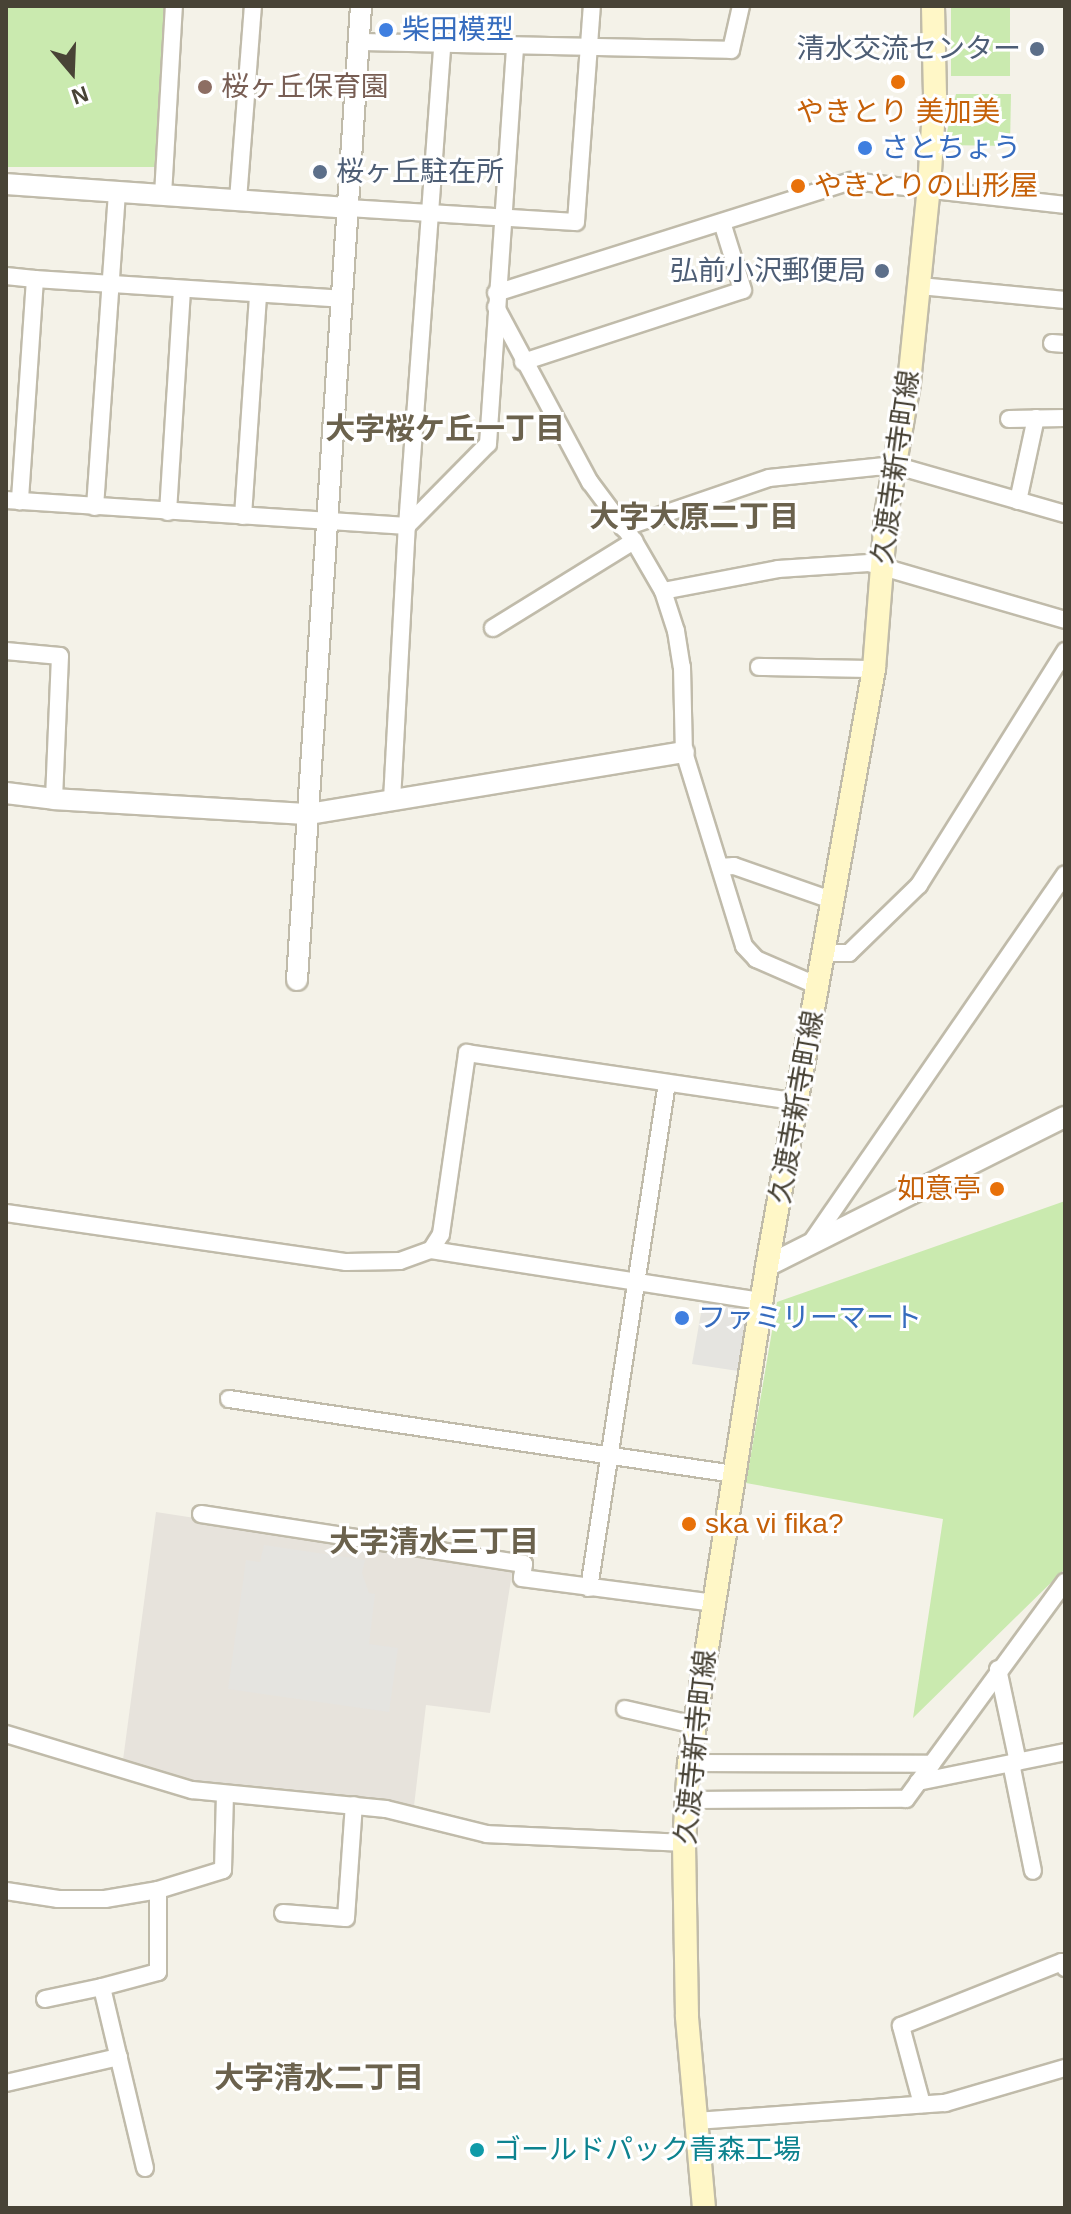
<!DOCTYPE html>
<meta charset="utf-8">
<style>
body{margin:0}
#map{position:relative;width:1071px;height:2214px;overflow:hidden;background:#f4f2e8;font-family:Arial,"Noto Sans JP",sans-serif}
div>[style]{position:absolute}
[style*='--x']{left:calc(var(--x)*1px);top:calc(var(--y)*1px);width:calc(var(--w)*1px);rotate:calc(var(--a)*1deg)}
.industrial>*{inset:0;background:#e7e3dc}
.green>*{inset:0;background:#caeaaf;transform-origin:0 0}
.parking>*{inset:0;background:#e5e4e0}
.roads{filter:drop-shadow(2px 0 #c0bbaa) drop-shadow(-2px 0 #c0bbaa) drop-shadow(0 2px #c0bbaa) drop-shadow(0 -2px #c0bbaa)}
.minor>*{height:16px;margin:-8px;padding:0 8px;transform-origin:8px;border-radius:8px;background:#fff}
.tertiary>*{height:20px;margin:-10px;padding:0 10px;transform-origin:10px;border-radius:10px;background:#fff}
.secondary>*{height:22px;margin:-11px;padding:0 11px;transform-origin:11px;border-radius:11px;background:#fff7c7}
.dots>*{width:22px;height:22px;translate:-50% -50%;box-sizing:border-box;border:4px solid #fff;border-radius:50%}
span{translate:-50% -50%;white-space:nowrap;text-align:center;line-height:1.15;-webkit-text-stroke:6px #fff;paint-order:stroke}
.shop-label{font-size:28px;color:#366cbe}
.left{translate:0 -50%;text-align:left}
.service-label{font-size:28px;color:#4e5e75}
.right{translate:-100% -50%;text-align:right}
.education-label{font-size:28px;color:#785e54}
.food-label{font-size:28px;color:#c56008}
.street-label{font-size:28px;color:#484336}
.culture-label{font-size:28px;color:#0d838f}
.neighbourhood-label{font-size:30px;color:#6b624d;font-weight:700}
.frame{position:absolute;inset:0;border:8px solid #484336;pointer-events:none}
.north{position:absolute;left:32px;top:32px;width:80px;height:80px;-webkit-text-stroke:6px #fff;paint-order:stroke;rotate:161deg;font-size:22px;font-weight:700;line-height:32px;text-align:center;color:#484336}
.north::after{content:'';display:block;margin:auto;width:28px;height:36px;background:#484336;clip-path:polygon(50% 0,100% 100%,50% 72%,0 100%)}
</style>
<div id="map">
<div class="industrial">
<i style="clip-path:polygon(156px 1512px,513px 1567px,490px 1713px,426px 1705px,414px 1806px,201px 1784px,123px 1760px)"></i>
</div>
<div class="green">
<i style="left:6px;top:6px;width:163px;height:161px"></i>
<i style="left:951px;top:6px;width:59px;height:70px"></i>
<i style="clip-path:polygon(956px 94px,1011px 94px,1010px 146px,944px 145px)"></i>
<i style="clip-path:polygon(1065px 1201px,1065px 1569px,913px 1718px,943px 1519px,746px 1483px,777px 1302px)"></i>
</div>
<div class="parking">
<i style="clip-path:polygon(704px 1296px,735px 1299px,747px 1308px,738px 1371px,692px 1364px)"></i>
<i style="clip-path:polygon(264px 1545px,365px 1560px,362px 1573px,369px 1593px,375px 1594px,369px 1644px,398px 1648px,389px 1712px,228px 1689px,246px 1560px,260px 1562px)"></i>
</div>
<div class="roads">
<div class="minor">
<i style="--x:358;--y:42;--w:373;--a:1.2"></i>
<i style="--x:731;--y:50;--w:45;--a:-77.2"></i>
<i style="--x:163;--y:195;--w:189;--a:-86.7"></i>
<i style="--x:238;--y:200;--w:195;--a:-85.6"></i>
<i style="--x:348;--y:208;--w:228;--a:3.5"></i>
<i style="--x:576;--y:222;--w:217;--a:-85.8"></i>
<i style="--x:6;--y:276;--w:29;--a:6"></i>
<i style="--x:35;--y:279;--w:223;--a:93.9"></i>
<i style="--x:35;--y:279;--w:307;--a:3.7"></i>
<i style="--x:920;--y:286;--w:146;--a:5.5"></i>
<i style="--x:496;--y:293;--w:373;--a:-17.5"></i>
<i style="--x:852;--y:181;--w:214;--a:6.4"></i>
<i style="--x:496;--y:307;--w:199;--a:61.8"></i>
<i style="--x:590;--y:482;--w:74;--a:53.3"></i>
<i style="--x:634;--y:541;--w:58;--a:59.9"></i>
<i style="--x:663;--y:591;--w:42;--a:72"></i>
<i style="--x:676;--y:631;--w:36;--a:81"></i>
<i style="--x:682;--y:667;--w:85;--a:88.7"></i>
<i style="--x:684;--y:752;--w:203;--a:72.8"></i>
<i style="--x:744;--y:946;--w:18;--a:47"></i>
<i style="--x:756;--y:959;--w:68;--a:23.5"></i>
<i style="--x:1052;--y:343;--w:13;--a:4"></i>
<i style="--x:523;--y:362;--w:231;--a:-18.1"></i>
<i style="--x:743;--y:290;--w:71;--a:-107.2"></i>
<i style="--x:1009;--y:419;--w:56;--a:-1"></i>
<i style="--x:6;--y:500;--w:402;--a:3.7"></i>
<i style="--x:407;--y:526;--w:115;--a:-45.4"></i>
<i style="--x:488;--y:444;--w:398;--a:-86.1"></i>
<i style="--x:1018;--y:501;--w:85;--a:-77.8"></i>
<i style="--x:95;--y:507;--w:316;--a:-86"></i>
<i style="--x:168;--y:512;--w:222;--a:-86.4"></i>
<i style="--x:243;--y:516;--w:222;--a:-86.1"></i>
<i style="--x:623;--y:528;--w:154;--a:-18.9"></i>
<i style="--x:769;--y:478;--w:126;--a:-5.9"></i>
<i style="--x:894;--y:465;--w:178;--a:16"></i>
<i style="--x:663;--y:591;--w:117;--a:-10.8"></i>
<i style="--x:778;--y:569;--w:91;--a:-3.8"></i>
<i style="--x:869;--y:563;--w:204;--a:16.2"></i>
<i style="--x:493;--y:628;--w:166;--a:-31.7"></i>
<i style="--x:6;--y:651;--w:54;--a:5.3"></i>
<i style="--x:60;--y:656;--w:143;--a:92.4"></i>
<i style="--x:759;--y:667;--w:115;--a:1"></i>
<i style="--x:392;--y:800;--w:274;--a:-86.9"></i>
<i style="--x:407;--y:526;--w:482;--a:-85.8"></i>
<i style="--x:720;--y:867;--w:14;--a:-4"></i>
<i style="--x:734;--y:866;--w:106;--a:19.3"></i>
<i style="--x:824;--y:953;--w:25;--a:0"></i>
<i style="--x:849;--y:953;--w:98;--a:-44.2"></i>
<i style="--x:919;--y:885;--w:276;--a:-58"></i>
<i style="--x:6;--y:1213;--w:344;--a:8.2"></i>
<i style="--x:346;--y:1262;--w:54;--a:-1.1"></i>
<i style="--x:400;--y:1261;--w:33;--a:-20"></i>
<i style="--x:431;--y:1250;--w:335;--a:8.8"></i>
<i style="--x:810;--y:1244;--w:449;--a:-55.4"></i>
<i style="--x:431;--y:1250;--w:19;--a:-58"></i>
<i style="--x:441;--y:1234;--w:183;--a:-81.8"></i>
<i style="--x:467;--y:1053;--w:334;--a:8.4"></i>
<i style="--x:229;--y:1399;--w:511;--a:8.45"></i>
<i style="--x:201;--y:1514;--w:327;--a:8.8"></i>
<i style="--x:524;--y:1564;--w:14;--a:98"></i>
<i style="--x:522;--y:1578;--w:194;--a:7.4"></i>
<i style="--x:589;--y:1588;--w:511;--a:-81.22"></i>
<i style="--x:998;--y:1669;--w:95;--a:77.9"></i>
<i style="--x:625;--y:1709;--w:72;--a:12.9"></i>
<i style="--x:6;--y:1734;--w:194;--a:16.8"></i>
<i style="--x:192;--y:1790;--w:195;--a:5.6"></i>
<i style="--x:386;--y:1809;--w:104;--a:13.9"></i>
<i style="--x:487;--y:1834;--w:197;--a:2.6"></i>
<i style="--x:689;--y:1763;--w:243;--a:0.2"></i>
<i style="--x:1011;--y:1763;--w:110;--a:78.5"></i>
<i style="--x:918;--y:1782;--w:150;--a:-11.5"></i>
<i style="--x:687;--y:1800;--w:219;--a:-0.3"></i>
<i style="--x:906;--y:1799;--w:269;--a:-53.8"></i>
<i style="--x:6;--y:1891;--w:53;--a:8.7"></i>
<i style="--x:58;--y:1899;--w:47;--a:0"></i>
<i style="--x:105;--y:1899;--w:54;--a:-9.6"></i>
<i style="--x:283;--y:1913;--w:63;--a:4.5"></i>
<i style="--x:346;--y:1918;--w:113;--a:-86"></i>
<i style="--x:45;--y:1999;--w:58;--a:-11.9"></i>
<i style="--x:6;--y:2083;--w:116;--a:-13"></i>
<i style="--x:922;--y:2104;--w:81;--a:-105.1"></i>
<i style="--x:901;--y:2026;--w:173;--a:-21.7"></i>
<i style="--x:1062;--y:1962;--w:7;--a:63"></i>
<i style="--x:697;--y:2121;--w:249;--a:-4.2"></i>
<i style="--x:945;--y:2103;--w:125;--a:-16.3"></i>
<i style="--x:145;--y:2168;--w:186;--a:-103.4"></i>
<i style="--x:102;--y:1987;--w:58;--a:-15"></i>
<i style="--x:158;--y:1972;--w:82;--a:-90"></i>
<i style="--x:158;--y:1890;--w:68;--a:-17.1"></i>
<i style="--x:223;--y:1870;--w:75;--a:-88.5"></i>
</div>
<div class="tertiary">
<i style="--x:6;--y:184;--w:343;--a:4"></i>
<i style="--x:6;--y:793;--w:48;--a:7.1"></i>
<i style="--x:54;--y:799;--w:255;--a:3.4"></i>
<i style="--x:309;--y:814;--w:380;--a:-9.4"></i>
<i style="--x:297;--y:980;--w:976;--a:-86.24"></i>
<i style="--x:767;--y:1266;--w:333;--a:-26.6"></i>
</div>
<div class="secondary">
<i style="--x:704;--y:2208;--w:193;--a:-95.1"></i>
<i style="--x:687;--y:2016;--w:173;--a:-91"></i>
<i style="--x:684;--y:1843;--w:80;--a:-86.4"></i>
<i style="--x:689;--y:1763;--w:503;--a:-81.08"></i>
<i style="--x:767;--y:1266;--w:607;--a:-79.84"></i>
<i style="--x:874;--y:669;--w:154;--a:-85.5"></i>
<i style="--x:886;--y:515;--w:134;--a:-80.1"></i>
<i style="--x:909;--y:383;--w:197;--a:-84.2"></i>
<i style="--x:929;--y:187;--w:92;--a:-86.3"></i>
<i style="--x:935;--y:95;--w:89;--a:-91.3"></i>
</div>
</div>
<div class="dots">
<i style="left:386px;top:30px;background:#3f7fe0"></i>
<i style="left:1037px;top:49px;background:#5c6f8a"></i>
<i style="left:898px;top:82px;background:#e8710a"></i>
<i style="left:205px;top:87px;background:#8d6e63"></i>
<i style="left:865px;top:148px;background:#3f7fe0"></i>
<i style="left:320px;top:172px;background:#5c6f8a"></i>
<i style="left:798px;top:186px;background:#e8710a"></i>
<i style="left:882px;top:271px;background:#5c6f8a"></i>
<i style="left:997px;top:1189px;background:#e8710a"></i>
<i style="left:682px;top:1318px;background:#3f7fe0"></i>
<i style="left:689px;top:1524px;background:#e8710a"></i>
<i style="left:477px;top:2150px;background:#0f9aa8"></i>
</div>
<div class="shop-label">
<span class="left" style="left:402px;top:30px">柴田模型</span>
<span class="left" style="left:881px;top:148px">さとちょう</span>
<span class="left" style="left:698px;top:1318px">ファミリーマート</span>
</div>
<div class="service-label">
<span class="right" style="left:1021px;top:49px">清水交流センター</span>
<span class="left" style="left:336px;top:172px">桜ヶ丘駐在所</span>
<span class="right" style="left:866px;top:271px">弘前小沢郵便局</span>
</div>
<div class="education-label">
<span class="left" style="left:221px;top:87px">桜ヶ丘保育園</span>
</div>
<div class="food-label">
<span style="left:898px;top:112px">やきとり 美加美</span>
<span class="left" style="left:814px;top:186px">やきとりの山形屋</span>
<span class="right" style="left:981px;top:1189px">如意亭</span>
<span class="left" style="left:705px;top:1524px">ska vi fika?</span>
</div>
<div class="street-label">
<span style="left:896px;top:467px;rotate:-82deg">久渡寺新寺町線</span>
<span style="left:797px;top:1107px;rotate:-80deg">久渡寺新寺町線</span>
<span style="left:696px;top:1747px;rotate:-84deg">久渡寺新寺町線</span>
</div>
<div class="culture-label">
<span class="left" style="left:493px;top:2150px">ゴールドパック青森工場</span>
</div>
<div class="neighbourhood-label">
<span style="left:445px;top:429px">大字桜ケ丘一丁目</span>
<span style="left:694px;top:517px">大字大原二丁目</span>
<span style="left:434px;top:1542px">大字清水三丁目</span>
<span style="left:319px;top:2078px">大字清水二丁目</span>
</div>
<div class="frame"></div>
<div class="north">N</div>
</div>
